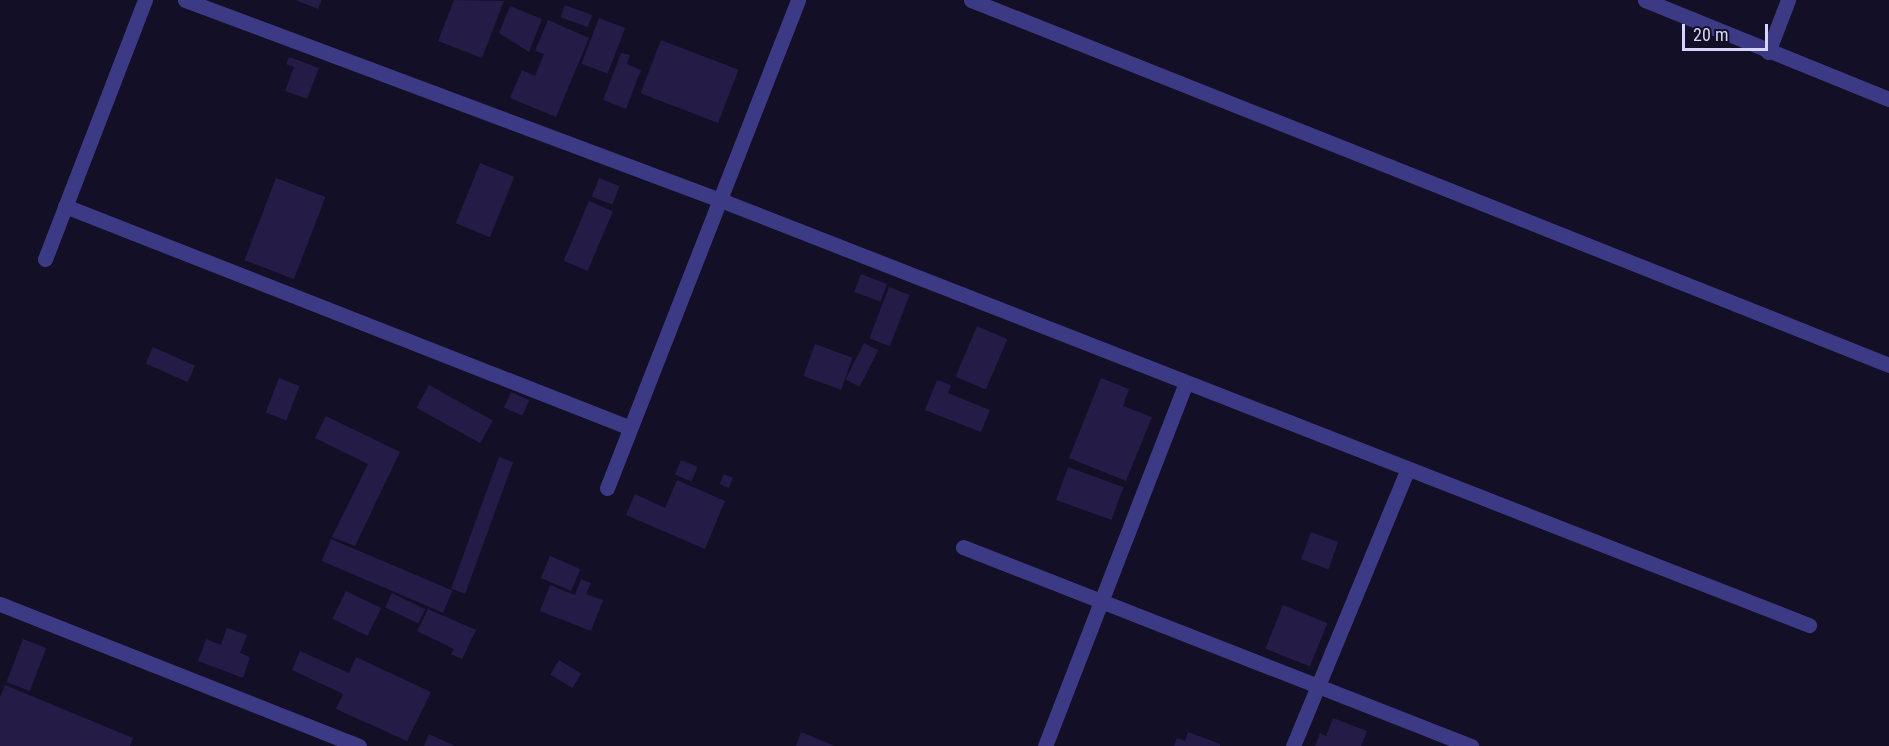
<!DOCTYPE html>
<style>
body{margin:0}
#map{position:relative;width:1889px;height:746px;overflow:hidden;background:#130f26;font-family:"Roboto Condensed",sans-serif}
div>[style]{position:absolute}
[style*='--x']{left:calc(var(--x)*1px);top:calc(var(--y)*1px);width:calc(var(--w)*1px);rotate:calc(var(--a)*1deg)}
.building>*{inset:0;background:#241b47;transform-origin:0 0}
.minor>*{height:15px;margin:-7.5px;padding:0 7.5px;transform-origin:7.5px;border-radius:7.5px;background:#3d3a85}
span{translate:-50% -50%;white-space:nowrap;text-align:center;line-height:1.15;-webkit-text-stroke:4.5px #130f26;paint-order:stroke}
.scale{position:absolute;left:1682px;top:24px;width:86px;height:27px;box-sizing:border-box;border:3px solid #d9d4ff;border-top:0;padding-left:8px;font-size:18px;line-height:21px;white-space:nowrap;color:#d9d4ff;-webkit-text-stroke:4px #130f26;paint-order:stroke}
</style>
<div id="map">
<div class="building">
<i style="clip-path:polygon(295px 0,322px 0,318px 9px)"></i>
<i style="clip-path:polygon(454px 0,504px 1px,482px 58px,438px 41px)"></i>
<i style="left:565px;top:5px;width:29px;height:13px;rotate:20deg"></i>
<i style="clip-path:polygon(510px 6px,542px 19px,529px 52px,499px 33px)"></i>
<i style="left:599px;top:18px;width:28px;height:49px;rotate:21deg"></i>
<i style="clip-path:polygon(548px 20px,589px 38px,556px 117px,510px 98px,522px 70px,535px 76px,544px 54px,535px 51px)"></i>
<i style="left:661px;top:40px;width:83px;height:57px;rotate:21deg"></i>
<i style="clip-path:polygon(621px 53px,630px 55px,627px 64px,641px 70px,626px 109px,603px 100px)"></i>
<i style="clip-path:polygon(289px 57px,319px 68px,307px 99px,285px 91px,294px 67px,286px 64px)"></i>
<i style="left:480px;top:163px;width:37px;height:65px;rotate:22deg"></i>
<i style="left:276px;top:178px;width:53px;height:88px;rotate:21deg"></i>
<i style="left:599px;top:178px;width:22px;height:20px;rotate:21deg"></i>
<i style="left:589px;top:201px;width:26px;height:65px;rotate:23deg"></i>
<i style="left:861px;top:274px;width:28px;height:19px;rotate:21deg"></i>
<i style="left:889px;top:287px;width:22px;height:55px;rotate:21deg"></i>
<i style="left:977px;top:326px;width:33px;height:55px;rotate:23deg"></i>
<i style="left:864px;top:343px;width:16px;height:41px;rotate:27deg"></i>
<i style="left:815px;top:344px;width:40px;height:34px;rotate:20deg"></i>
<i style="left:153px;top:347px;width:46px;height:18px;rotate:24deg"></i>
<i style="left:279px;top:378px;width:22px;height:37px;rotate:21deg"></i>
<i style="clip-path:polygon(1101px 378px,1129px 389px,1123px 406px,1152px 417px,1126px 481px,1069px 458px)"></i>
<i style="clip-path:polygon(937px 380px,951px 385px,948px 393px,990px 410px,981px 432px,925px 410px)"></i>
<i style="left:429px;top:385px;width:73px;height:26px;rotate:29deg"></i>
<i style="left:511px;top:392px;width:20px;height:17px;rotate:24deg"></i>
<i style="clip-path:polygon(326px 416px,400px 452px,355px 546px,332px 537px,368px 464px,315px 438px)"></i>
<i style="left:499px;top:457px;width:15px;height:140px;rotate:20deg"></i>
<i style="left:681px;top:460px;width:18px;height:16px;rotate:22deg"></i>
<i style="left:1068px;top:467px;width:59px;height:35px;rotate:20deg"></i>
<i style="left:724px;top:474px;width:10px;height:11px;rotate:24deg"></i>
<i style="clip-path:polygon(677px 480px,725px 501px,705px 549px,626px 515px,635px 494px,665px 508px)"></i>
<i style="left:1311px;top:532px;width:29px;height:29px;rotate:20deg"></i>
<i style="left:331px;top:539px;width:132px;height:24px;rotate:23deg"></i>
<i style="left:550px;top:556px;width:33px;height:24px;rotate:23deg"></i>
<i style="clip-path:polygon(581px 579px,591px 583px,586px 594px,603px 600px,591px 631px,540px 611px,550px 585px,575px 595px)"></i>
<i style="left:346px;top:591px;width:39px;height:31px;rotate:26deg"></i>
<i style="left:392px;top:593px;width:37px;height:16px;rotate:26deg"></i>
<i style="left:1283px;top:605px;width:48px;height:47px;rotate:22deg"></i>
<i style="clip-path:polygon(428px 609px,476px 630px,462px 659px,451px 654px,454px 649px,417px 631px)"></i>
<i style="clip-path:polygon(227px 628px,247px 635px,240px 653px,250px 657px,243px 678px,198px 661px,206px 639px,221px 645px)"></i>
<i style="left:23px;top:639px;width:25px;height:46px;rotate:21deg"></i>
<i style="clip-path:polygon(300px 651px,349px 673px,356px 657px,431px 692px,407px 741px,336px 709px,343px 694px,292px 670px)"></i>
<i style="left:559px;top:660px;width:26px;height:17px;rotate:31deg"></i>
<i style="clip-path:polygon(5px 685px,133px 738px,130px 746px,0 746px,0 697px)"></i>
<i style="clip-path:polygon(1333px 718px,1367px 731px,1361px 746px,1315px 746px,1320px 733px,1326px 736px)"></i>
<i style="clip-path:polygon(801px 732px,835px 746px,796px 746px)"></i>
<i style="clip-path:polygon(1188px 732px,1220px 744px,1220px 746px,1174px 746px,1177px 738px,1185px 741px)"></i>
<i style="clip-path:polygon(429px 734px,455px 746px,424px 746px)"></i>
</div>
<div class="minor">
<i style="--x:185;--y:0;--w:574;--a:20.49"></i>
<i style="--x:723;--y:201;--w:1166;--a:21.33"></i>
<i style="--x:971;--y:0;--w:988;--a:21.68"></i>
<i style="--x:1645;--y:0;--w:263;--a:22.1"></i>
<i style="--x:1768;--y:52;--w:56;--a:-69"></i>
<i style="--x:65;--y:206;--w:605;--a:21.43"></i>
<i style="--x:45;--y:259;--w:278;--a:-68.9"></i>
<i style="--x:607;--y:488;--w:524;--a:-68.62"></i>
<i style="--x:963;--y:547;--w:546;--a:21.39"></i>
<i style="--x:0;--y:604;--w:386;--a:21.6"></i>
<i style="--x:1045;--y:746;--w:390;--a:-68.8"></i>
<i style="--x:1293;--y:746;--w:300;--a:-67.5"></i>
</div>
<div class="scale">20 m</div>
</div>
